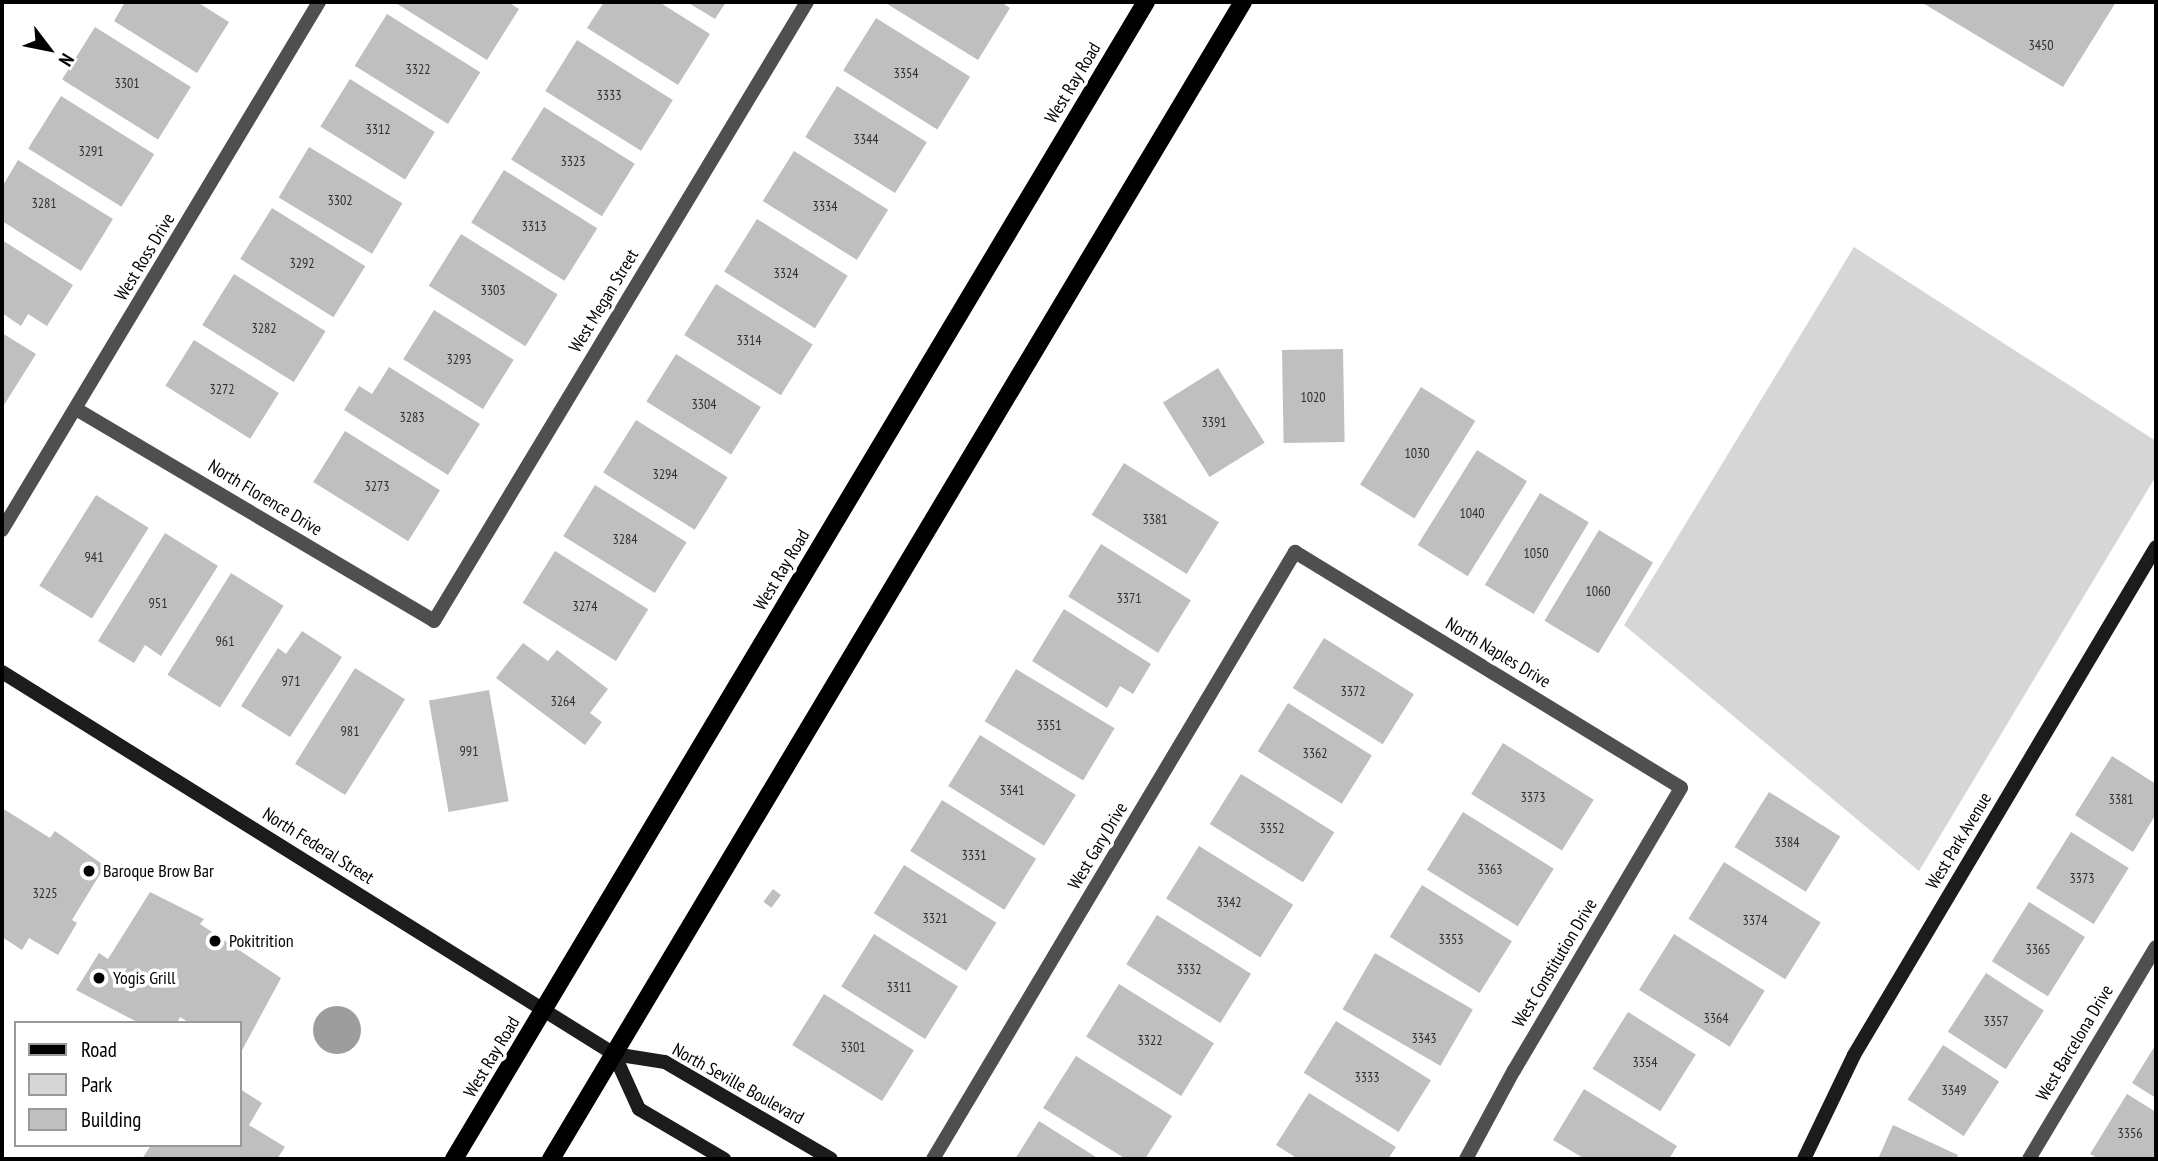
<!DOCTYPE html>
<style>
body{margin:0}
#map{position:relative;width:2158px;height:1161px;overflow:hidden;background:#fff;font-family:"PT Sans Narrow",sans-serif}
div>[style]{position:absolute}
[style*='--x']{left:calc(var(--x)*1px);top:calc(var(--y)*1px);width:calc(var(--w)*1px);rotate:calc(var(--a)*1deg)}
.green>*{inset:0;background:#d6d6d6}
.water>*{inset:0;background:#9d9d9d}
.round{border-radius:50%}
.building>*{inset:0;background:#bfbfbf;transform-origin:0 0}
.street>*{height:14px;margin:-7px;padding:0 7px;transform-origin:7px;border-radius:7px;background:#4f4f4f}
.secondary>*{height:14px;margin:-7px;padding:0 7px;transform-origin:7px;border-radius:7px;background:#1c1c1c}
.primary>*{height:18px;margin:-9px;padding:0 9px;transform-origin:9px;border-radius:9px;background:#000}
.dots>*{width:19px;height:19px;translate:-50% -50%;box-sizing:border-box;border:4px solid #fff;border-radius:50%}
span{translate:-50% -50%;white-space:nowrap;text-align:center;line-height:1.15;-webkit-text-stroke:7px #fff;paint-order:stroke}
.number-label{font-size:14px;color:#303030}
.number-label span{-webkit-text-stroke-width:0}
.street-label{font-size:18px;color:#000}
.poi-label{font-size:18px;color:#000}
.left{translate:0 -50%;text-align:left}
.frame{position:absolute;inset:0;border:4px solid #000;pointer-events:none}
.legend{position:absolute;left:14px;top:1021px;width:228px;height:126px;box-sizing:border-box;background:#fff;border:2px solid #999;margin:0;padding:9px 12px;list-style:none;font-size:21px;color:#000}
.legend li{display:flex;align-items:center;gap:14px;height:35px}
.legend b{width:35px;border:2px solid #999}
.north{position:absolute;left:14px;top:14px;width:70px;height:70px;-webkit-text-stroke:5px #fff;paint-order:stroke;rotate:122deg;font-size:19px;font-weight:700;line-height:28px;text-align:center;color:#000}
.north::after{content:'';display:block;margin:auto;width:24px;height:32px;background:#000;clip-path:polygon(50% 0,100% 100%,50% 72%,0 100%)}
</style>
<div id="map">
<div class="green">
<i style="clip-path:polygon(1854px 247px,2156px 441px,2156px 476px,1919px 871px,1624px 625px)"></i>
</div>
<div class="water">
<i class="round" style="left:313px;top:1006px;width:48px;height:48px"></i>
</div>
<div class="building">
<i style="clip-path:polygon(125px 2px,197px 2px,229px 22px,197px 73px,114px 21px)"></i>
<i style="clip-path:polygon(394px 2px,508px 2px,519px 9px,487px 60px)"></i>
<i style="clip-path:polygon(604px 2px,659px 2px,710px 34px,678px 85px,587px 28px)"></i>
<i style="clip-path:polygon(687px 2px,726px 2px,715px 19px)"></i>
<i style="clip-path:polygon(884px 2px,1001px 2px,1010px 8px,978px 60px)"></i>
<i style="clip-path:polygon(1921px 2px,2116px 2px,2063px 87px)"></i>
<i style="left:387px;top:14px;width:110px;height:61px;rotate:32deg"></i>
<i style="left:876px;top:18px;width:111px;height:62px;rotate:32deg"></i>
<i style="left:95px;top:27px;width:113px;height:62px;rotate:32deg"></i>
<i style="left:577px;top:40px;width:113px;height:60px;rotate:32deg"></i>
<i style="left:350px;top:79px;width:100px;height:56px;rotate:32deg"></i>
<i style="left:837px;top:86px;width:106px;height:60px;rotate:32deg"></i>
<i style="left:61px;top:96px;width:110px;height:62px;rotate:32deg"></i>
<i style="left:544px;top:107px;width:107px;height:62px;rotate:32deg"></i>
<i style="left:309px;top:147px;width:109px;height:59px;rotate:31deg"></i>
<i style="left:794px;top:151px;width:111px;height:59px;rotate:32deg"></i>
<i style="clip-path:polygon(18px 160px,113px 219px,81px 271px,2px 221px,2px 187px)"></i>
<i style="left:504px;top:170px;width:110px;height:62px;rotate:32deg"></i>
<i style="left:272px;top:208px;width:110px;height:60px;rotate:32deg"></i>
<i style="left:757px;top:219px;width:107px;height:62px;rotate:32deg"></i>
<i style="left:461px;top:234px;width:114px;height:61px;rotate:32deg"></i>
<i style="clip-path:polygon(2px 240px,73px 285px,47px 326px,28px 314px,21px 326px,2px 313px)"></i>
<i style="left:234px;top:274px;width:108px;height:60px;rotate:32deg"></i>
<i style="left:716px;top:284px;width:114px;height:60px;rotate:32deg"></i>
<i style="left:434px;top:310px;width:94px;height:58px;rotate:32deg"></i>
<i style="clip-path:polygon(2px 333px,36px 354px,4px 405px,2px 404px)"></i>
<i style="left:194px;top:340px;width:100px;height:54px;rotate:32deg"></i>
<i style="left:1343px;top:349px;width:93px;height:61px;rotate:89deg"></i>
<i style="left:676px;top:354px;width:100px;height:56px;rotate:32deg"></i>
<i style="clip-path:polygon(389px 367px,480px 424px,448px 475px,344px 410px,359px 386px,372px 394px)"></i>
<i style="left:1218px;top:368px;width:88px;height:65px;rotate:58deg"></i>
<i style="left:1421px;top:387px;width:64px;height:115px;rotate:32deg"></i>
<i style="left:636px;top:420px;width:108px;height:62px;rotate:32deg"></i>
<i style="left:345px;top:431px;width:112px;height:60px;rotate:32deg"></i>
<i style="left:1477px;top:450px;width:59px;height:112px;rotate:32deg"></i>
<i style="left:1124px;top:463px;width:112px;height:61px;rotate:32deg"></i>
<i style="left:595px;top:485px;width:108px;height:60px;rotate:32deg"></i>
<i style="left:1540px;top:493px;width:57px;height:107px;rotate:31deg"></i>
<i style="left:96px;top:495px;width:62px;height:107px;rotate:32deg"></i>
<i style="left:1599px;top:530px;width:63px;height:106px;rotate:31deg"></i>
<i style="clip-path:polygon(165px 533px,218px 566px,161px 656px,145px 645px,134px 663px,98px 641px)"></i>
<i style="left:1101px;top:544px;width:106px;height:62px;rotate:32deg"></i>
<i style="left:555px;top:551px;width:110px;height:61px;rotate:32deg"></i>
<i style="left:231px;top:573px;width:62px;height:120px;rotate:32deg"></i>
<i style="clip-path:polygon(1064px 609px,1151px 664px,1133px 694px,1120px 686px,1107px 708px,1032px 661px)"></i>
<i style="clip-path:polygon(302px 631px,342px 657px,290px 737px,241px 706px,278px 648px,286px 654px)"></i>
<i style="left:1324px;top:638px;width:106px;height:59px;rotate:32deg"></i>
<i style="clip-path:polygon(523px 643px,548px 661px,557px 650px,608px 689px,590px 713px,602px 722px,585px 745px,496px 678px)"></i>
<i style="left:355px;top:668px;width:59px;height:113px;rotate:32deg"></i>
<i style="left:1016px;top:669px;width:115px;height:61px;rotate:31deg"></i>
<i style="left:489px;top:690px;width:113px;height:61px;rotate:80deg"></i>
<i style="left:1288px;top:703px;width:99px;height:57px;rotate:32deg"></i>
<i style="left:980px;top:735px;width:113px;height:60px;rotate:32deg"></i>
<i style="left:1503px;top:743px;width:107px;height:60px;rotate:32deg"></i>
<i style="clip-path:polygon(2112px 756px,2156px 784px,2156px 814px,2133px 852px,2075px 815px)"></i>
<i style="left:1241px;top:774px;width:110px;height:59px;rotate:32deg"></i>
<i style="left:1769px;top:792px;width:84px;height:65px;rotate:32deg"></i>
<i style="left:942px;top:800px;width:111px;height:60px;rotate:32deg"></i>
<i style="clip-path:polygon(2px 808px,50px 838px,55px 831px,105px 866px,72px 920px,77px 923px,58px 955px,29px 938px,22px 950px,2px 937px)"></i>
<i style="left:1463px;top:812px;width:107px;height:68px;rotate:32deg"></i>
<i style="left:2071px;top:832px;width:68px;height:66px;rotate:32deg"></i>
<i style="left:1199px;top:846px;width:111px;height:62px;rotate:32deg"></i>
<i style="left:1724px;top:862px;width:114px;height:67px;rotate:32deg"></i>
<i style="left:904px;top:865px;width:109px;height:57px;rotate:32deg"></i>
<i style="left:1422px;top:885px;width:106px;height:61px;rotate:32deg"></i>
<i style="left:773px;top:889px;width:10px;height:16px;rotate:37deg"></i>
<i style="clip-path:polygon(150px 892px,204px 919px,200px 924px,281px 978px,240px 1054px,240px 1023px,190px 1023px,180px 1017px,177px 1023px,139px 1023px,76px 990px,99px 953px,108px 959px)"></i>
<i style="left:2029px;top:902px;width:66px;height:70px;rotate:32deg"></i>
<i style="left:1157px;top:915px;width:111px;height:58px;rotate:32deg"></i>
<i style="left:874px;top:934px;width:99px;height:62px;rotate:32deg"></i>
<i style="left:1674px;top:934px;width:107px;height:66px;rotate:32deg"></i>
<i style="left:1375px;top:953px;width:113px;height:65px;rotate:30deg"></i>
<i style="left:1986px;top:973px;width:69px;height:70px;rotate:33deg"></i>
<i style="left:1119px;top:984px;width:112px;height:62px;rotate:32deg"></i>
<i style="left:824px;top:994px;width:106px;height:60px;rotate:32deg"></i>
<i style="left:1628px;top:1012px;width:80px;height:67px;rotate:32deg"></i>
<i style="left:1336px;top:1021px;width:112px;height:61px;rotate:32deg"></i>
<i style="clip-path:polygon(2156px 1044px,2156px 1098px,2132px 1083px)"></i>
<i style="left:1943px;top:1045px;width:67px;height:65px;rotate:33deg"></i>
<i style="clip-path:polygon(1076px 1056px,1172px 1116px,1145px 1159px,1126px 1159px,1043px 1108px)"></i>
<i style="clip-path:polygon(240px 1089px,262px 1103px,249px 1125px,285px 1147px,277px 1159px,142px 1159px,151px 1145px,240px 1145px)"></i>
<i style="clip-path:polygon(1584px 1089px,1677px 1146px,1669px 1159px,1585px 1159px,1553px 1140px)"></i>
<i style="clip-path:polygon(1309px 1093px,1396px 1147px,1388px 1159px,1298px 1159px,1276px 1145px)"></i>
<i style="clip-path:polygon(2127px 1094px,2156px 1112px,2156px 1159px,2099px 1159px,2090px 1154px)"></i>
<i style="clip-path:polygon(1039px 1121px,1099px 1159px,1015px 1159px)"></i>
<i style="clip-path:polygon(1893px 1125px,1958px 1155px,1956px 1159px,1878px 1159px)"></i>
</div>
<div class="street">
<i style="--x:76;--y:409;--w:416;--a:30.6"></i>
<i style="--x:434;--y:621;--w:723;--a:-58.93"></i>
<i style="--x:2;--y:530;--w:616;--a:-59.02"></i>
<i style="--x:933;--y:1159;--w:707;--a:-59.19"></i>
<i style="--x:1295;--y:552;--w:452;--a:31.4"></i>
<i style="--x:1681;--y:788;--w:328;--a:120.6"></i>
<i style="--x:1514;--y:1070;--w:101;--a:118.3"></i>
<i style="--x:2029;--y:1159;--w:247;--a:-59.1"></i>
</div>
<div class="secondary">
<i style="--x:2;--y:672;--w:721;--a:31.97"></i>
<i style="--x:614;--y:1054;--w:52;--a:8.9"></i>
<i style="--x:665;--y:1062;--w:192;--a:30.3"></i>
<i style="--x:614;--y:1054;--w:60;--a:65.6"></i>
<i style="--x:639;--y:1109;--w:99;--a:30.5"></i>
<i style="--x:1804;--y:1159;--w:115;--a:-64.3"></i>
<i style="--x:1854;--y:1055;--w:591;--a:-59.27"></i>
</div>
<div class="primary">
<i style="--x:454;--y:1159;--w:1348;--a:-59.12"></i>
<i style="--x:551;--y:1159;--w:1348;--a:-59.12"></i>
</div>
<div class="dots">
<i style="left:89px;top:871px;background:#000"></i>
<i style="left:215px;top:941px;background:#000"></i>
<i style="left:99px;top:978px;background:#000"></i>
</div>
<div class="number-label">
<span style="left:2041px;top:45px">3450</span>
<span style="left:418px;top:69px">3322</span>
<span style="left:906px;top:73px">3354</span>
<span style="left:127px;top:83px">3301</span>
<span style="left:609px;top:95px">3333</span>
<span style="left:378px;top:129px">3312</span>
<span style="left:866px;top:139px">3344</span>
<span style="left:91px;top:151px">3291</span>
<span style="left:573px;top:161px">3323</span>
<span style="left:340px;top:200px">3302</span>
<span style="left:44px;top:203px">3281</span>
<span style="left:825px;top:206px">3334</span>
<span style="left:534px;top:226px">3313</span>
<span style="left:302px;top:263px">3292</span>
<span style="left:786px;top:273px">3324</span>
<span style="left:493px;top:290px">3303</span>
<span style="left:264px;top:328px">3282</span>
<span style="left:749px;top:340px">3314</span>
<span style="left:459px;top:359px">3293</span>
<span style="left:222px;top:389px">3272</span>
<span style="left:1313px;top:397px">1020</span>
<span style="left:704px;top:404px">3304</span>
<span style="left:412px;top:417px">3283</span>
<span style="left:1214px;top:422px">3391</span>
<span style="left:1417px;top:453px">1030</span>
<span style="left:665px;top:474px">3294</span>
<span style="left:377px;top:486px">3273</span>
<span style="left:1472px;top:513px">1040</span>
<span style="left:1155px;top:519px">3381</span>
<span style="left:625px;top:539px">3284</span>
<span style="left:1536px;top:553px">1050</span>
<span style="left:94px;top:557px">941</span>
<span style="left:1598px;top:591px">1060</span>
<span style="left:1129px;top:598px">3371</span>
<span style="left:158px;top:603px">951</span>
<span style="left:585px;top:606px">3274</span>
<span style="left:225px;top:641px">961</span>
<span style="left:291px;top:681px">971</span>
<span style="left:1353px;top:691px">3372</span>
<span style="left:563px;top:701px">3264</span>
<span style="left:1049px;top:725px">3351</span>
<span style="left:350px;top:731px">981</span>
<span style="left:469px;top:751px">991</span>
<span style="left:1315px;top:753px">3362</span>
<span style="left:1012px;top:790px">3341</span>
<span style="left:1533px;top:797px">3373</span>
<span style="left:2121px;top:799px">3381</span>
<span style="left:1272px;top:828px">3352</span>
<span style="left:1787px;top:842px">3384</span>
<span style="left:974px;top:855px">3331</span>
<span style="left:1490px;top:869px">3363</span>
<span style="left:2082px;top:878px">3373</span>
<span style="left:45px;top:893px">3225</span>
<span style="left:1229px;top:902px">3342</span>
<span style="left:935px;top:918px">3321</span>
<span style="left:1755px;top:920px">3374</span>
<span style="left:1451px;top:939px">3353</span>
<span style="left:2038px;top:949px">3365</span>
<span style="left:1189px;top:969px">3332</span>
<span style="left:899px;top:987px">3311</span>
<span style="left:1716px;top:1018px">3364</span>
<span style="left:1996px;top:1021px">3357</span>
<span style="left:1424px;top:1038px">3343</span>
<span style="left:1150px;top:1040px">3322</span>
<span style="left:853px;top:1047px">3301</span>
<span style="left:1645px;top:1062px">3354</span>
<span style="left:1367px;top:1077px">3333</span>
<span style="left:1954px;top:1090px">3349</span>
<span style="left:2130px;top:1133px">3356</span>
</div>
<div class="street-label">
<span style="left:1073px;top:83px;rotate:-59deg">West Ray Road</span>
<span style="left:145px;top:257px;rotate:-59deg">West Ross Drive</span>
<span style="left:604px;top:301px;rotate:-59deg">West Megan Street</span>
<span style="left:265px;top:498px;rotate:31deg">North Florence Drive</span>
<span style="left:782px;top:570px;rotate:-59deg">West Ray Road</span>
<span style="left:1498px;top:653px;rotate:31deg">North Naples Drive</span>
<span style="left:1959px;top:841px;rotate:-59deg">West Park Avenue</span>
<span style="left:318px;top:846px;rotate:32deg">North Federal Street</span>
<span style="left:1098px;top:846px;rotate:-59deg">West Gary Drive</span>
<span style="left:1555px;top:963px;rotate:-59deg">West Constitution Drive</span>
<span style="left:2075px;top:1043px;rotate:-59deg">West Barcelona Drive</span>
<span style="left:492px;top:1057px;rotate:-59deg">West Ray Road</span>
<span style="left:738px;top:1084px;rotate:29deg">North Seville Boulevard</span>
</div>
<div class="poi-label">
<span class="left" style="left:103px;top:871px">Baroque Brow Bar</span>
<span class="left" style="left:229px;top:941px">Pokitrition</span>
<span class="left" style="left:113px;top:978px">Yogis Grill</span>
</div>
<div class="frame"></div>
<ul class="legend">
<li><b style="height:9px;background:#000"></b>Road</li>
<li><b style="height:19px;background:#d6d6d6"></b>Park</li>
<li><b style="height:19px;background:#bfbfbf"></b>Building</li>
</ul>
<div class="north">N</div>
</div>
